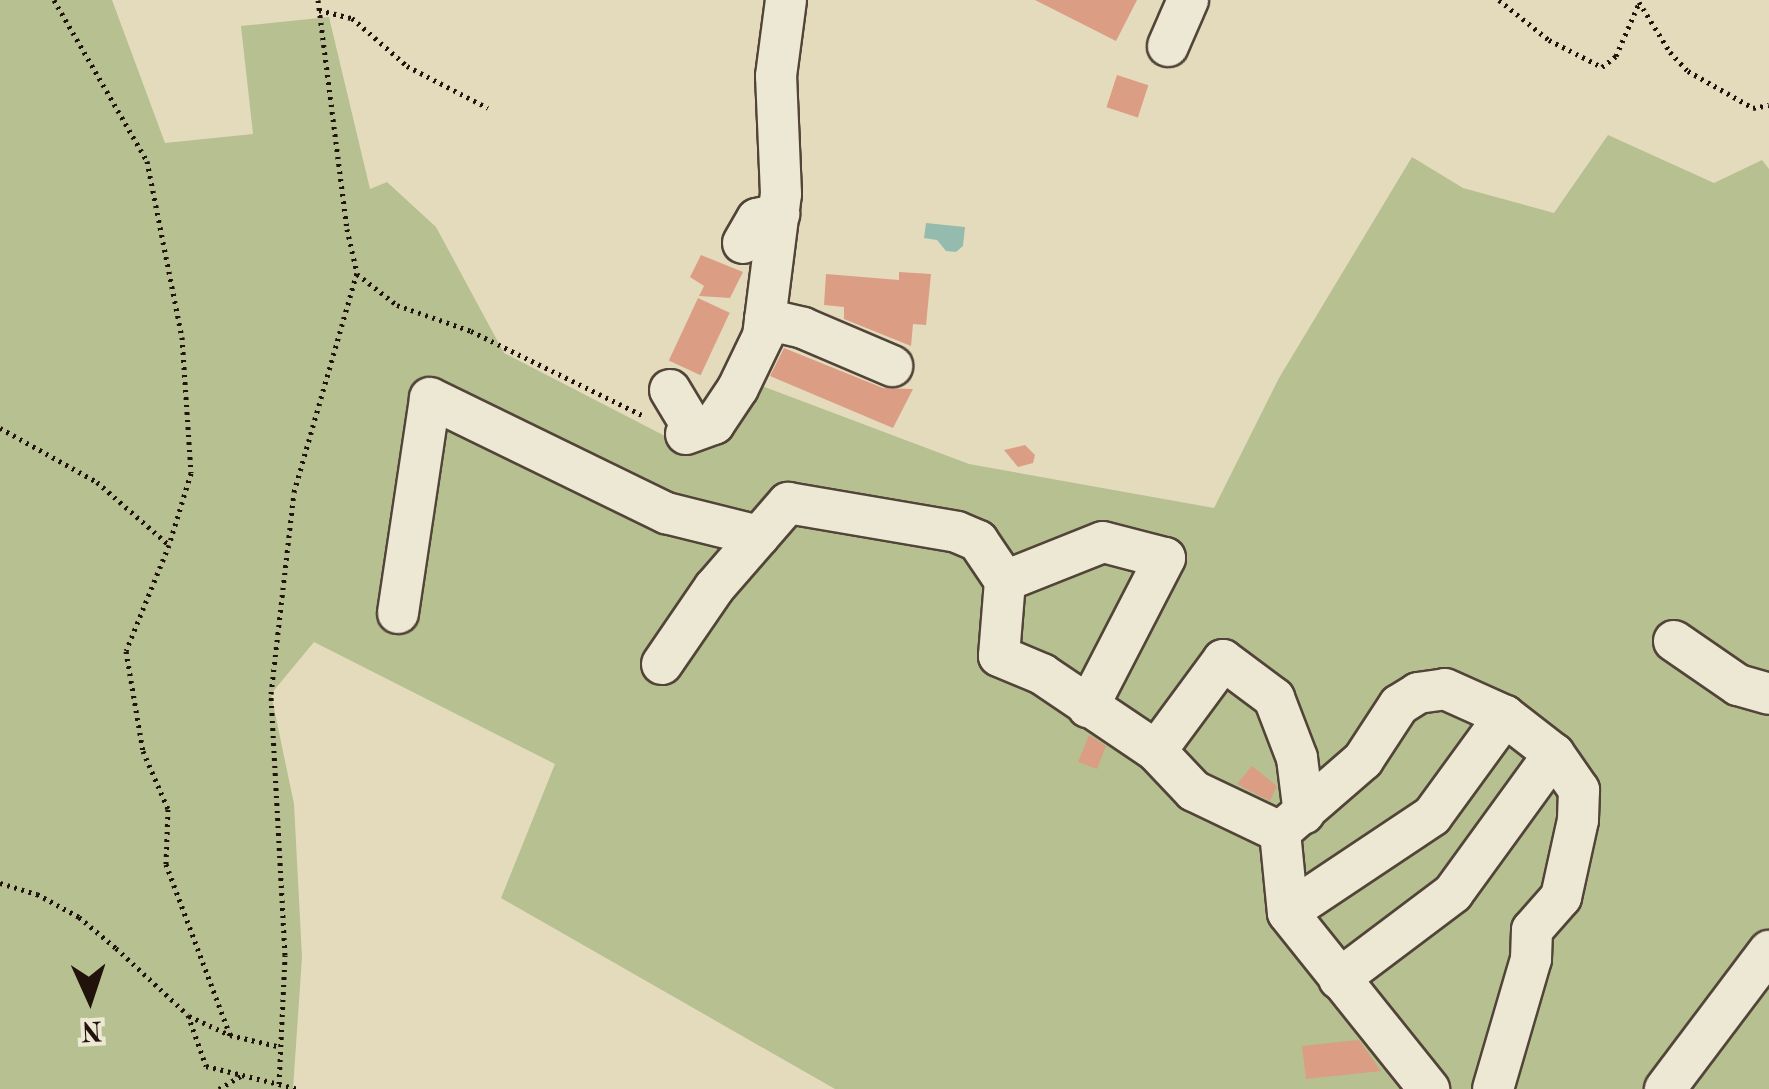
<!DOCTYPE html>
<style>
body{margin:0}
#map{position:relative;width:1769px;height:1089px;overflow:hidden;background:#e4dbbd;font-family:"Old Standard TT",serif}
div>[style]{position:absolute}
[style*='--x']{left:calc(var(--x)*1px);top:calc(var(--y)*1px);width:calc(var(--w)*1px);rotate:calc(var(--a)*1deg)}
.green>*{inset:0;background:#b6c090}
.water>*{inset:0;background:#95bbae}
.building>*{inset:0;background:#db9d84;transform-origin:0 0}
.path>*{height:5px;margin-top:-2.5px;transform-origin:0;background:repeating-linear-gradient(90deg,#22120c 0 2.5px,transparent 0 7.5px)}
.roads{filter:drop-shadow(2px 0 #524438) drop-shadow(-2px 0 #524438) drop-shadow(0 2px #524438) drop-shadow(0 -2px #524438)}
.minor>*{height:40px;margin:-20px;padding:0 20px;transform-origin:20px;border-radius:20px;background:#ede8d4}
span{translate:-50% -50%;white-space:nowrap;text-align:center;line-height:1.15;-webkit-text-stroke:8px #ede8d4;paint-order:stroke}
.north{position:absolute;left:40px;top:949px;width:100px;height:100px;-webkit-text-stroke:8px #ede8d4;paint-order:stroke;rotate:177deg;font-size:28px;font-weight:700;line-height:40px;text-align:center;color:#22120c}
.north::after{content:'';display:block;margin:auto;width:35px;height:45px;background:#22120c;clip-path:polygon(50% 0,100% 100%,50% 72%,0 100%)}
</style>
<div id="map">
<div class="green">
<i style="clip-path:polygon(0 0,112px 0,165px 143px,253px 134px,241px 26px,329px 17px,370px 189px,387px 182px,436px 227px,504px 353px,696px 452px,754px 383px,969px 464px,1214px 508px,1279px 378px,1412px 157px,1463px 188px,1554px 213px,1608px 135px,1714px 183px,1762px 160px,1769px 169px,1769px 1089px,835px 1089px,501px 898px,555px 764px,314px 642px,271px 694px,294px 804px,302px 957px,293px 1089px,0 1089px)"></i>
</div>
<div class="water">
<i style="clip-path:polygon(926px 223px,965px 227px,963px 246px,956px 252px,946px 251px,937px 240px,924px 238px)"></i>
</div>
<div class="building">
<i style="clip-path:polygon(1035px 0,1137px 0,1116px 41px)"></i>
<i style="left:1117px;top:75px;width:33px;height:34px;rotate:18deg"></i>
<i style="clip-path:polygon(701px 255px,743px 272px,730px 298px,699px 296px,704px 286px,690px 277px)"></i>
<i style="clip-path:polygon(899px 272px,931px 274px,926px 325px,913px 324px,911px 346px,844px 319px,844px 307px,824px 305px,826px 274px,899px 280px)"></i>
<i style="left:698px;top:298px;width:35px;height:69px;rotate:25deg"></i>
<i style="clip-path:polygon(784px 348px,883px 388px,913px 389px,893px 428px,770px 376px)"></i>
<i style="clip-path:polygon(1025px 445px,1035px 455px,1033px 463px,1018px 467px,1004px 450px)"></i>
<i style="clip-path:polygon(1089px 735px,1106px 746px,1097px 769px,1078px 762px)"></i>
<i style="clip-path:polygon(1252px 766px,1277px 786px,1270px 801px,1237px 784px)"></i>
<i style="clip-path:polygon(1359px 1040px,1381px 1071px,1306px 1079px,1302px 1046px)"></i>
</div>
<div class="path">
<i style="--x:54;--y:0;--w:186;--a:60"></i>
<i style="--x:147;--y:161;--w:179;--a:78.8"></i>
<i style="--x:182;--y:337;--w:136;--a:86.2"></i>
<i style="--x:191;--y:473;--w:75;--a:107"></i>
<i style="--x:169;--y:545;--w:114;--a:112.1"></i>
<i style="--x:126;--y:651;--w:101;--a:80.4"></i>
<i style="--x:143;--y:751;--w:63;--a:66.7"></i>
<i style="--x:168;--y:809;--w:55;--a:92.1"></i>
<i style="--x:166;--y:864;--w:183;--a:69.5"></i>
<i style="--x:318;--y:0;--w:231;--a:82.8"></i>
<i style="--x:347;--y:229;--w:45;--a:77.2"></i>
<i style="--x:1499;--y:0;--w:64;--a:38.7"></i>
<i style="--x:1549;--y:40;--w:59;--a:27"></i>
<i style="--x:1602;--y:67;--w:18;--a:-38"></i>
<i style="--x:1616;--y:56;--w:58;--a:-66.5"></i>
<i style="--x:1639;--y:2;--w:59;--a:58.2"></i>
<i style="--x:1670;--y:52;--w:26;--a:47"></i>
<i style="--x:1688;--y:71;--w:75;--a:29.6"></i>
<i style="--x:1753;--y:108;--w:16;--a:-11"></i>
<i style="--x:319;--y:10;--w:34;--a:14"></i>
<i style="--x:352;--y:18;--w:73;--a:41.1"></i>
<i style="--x:407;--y:66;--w:91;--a:27.4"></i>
<i style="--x:357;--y:274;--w:51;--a:37.8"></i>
<i style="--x:397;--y:305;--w:78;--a:19.4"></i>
<i style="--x:471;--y:331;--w:195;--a:26.2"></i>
<i style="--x:0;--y:428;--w:111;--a:29.1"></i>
<i style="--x:97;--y:482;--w:96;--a:41.2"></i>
<i style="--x:0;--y:883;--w:39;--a:17"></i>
<i style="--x:37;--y:894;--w:48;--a:28.7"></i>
<i style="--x:79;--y:917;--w:48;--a:40"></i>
<i style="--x:116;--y:948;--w:98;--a:42.9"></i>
<i style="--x:188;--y:1015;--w:54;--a:70.6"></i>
<i style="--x:206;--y:1066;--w:96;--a:13.9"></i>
<i style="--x:189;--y:1016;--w:45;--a:24.9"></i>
<i style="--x:230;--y:1035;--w:52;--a:13.2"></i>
<i style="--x:279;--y:1084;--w:129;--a:-87.3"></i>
<i style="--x:285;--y:955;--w:261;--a:-93.1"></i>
<i style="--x:271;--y:694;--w:203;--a:-83.5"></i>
<i style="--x:294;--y:492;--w:228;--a:-74"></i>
<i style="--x:219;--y:1089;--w:27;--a:-31"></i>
</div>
<div class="roads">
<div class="minor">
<i style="--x:1168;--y:46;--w:50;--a:-66.5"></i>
<i style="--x:743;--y:243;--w:28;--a:-60"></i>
<i style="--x:757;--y:219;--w:23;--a:-13"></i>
<i style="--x:765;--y:319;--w:39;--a:13"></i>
<i style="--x:803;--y:328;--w:97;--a:23.1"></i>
<i style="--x:670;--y:390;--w:47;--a:59"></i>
<i style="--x:686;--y:434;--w:30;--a:-20"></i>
<i style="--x:714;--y:424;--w:43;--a:-56.3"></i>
<i style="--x:738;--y:388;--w:58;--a:-64.3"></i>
<i style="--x:763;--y:336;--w:143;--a:-82.8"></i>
<i style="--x:781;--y:194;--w:118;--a:-92.4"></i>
<i style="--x:776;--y:76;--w:77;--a:-82.5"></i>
<i style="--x:1005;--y:581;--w:105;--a:-21.7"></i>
<i style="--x:1103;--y:542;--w:64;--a:14.5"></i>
<i style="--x:1165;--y:558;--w:168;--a:117.3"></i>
<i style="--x:398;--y:613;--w:217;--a:-81.5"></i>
<i style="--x:430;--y:398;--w:263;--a:26"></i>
<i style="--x:666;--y:513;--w:96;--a:13.9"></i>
<i style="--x:1674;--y:641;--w:78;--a:34.5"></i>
<i style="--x:1738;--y:685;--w:32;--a:16"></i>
<i style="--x:662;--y:664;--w:92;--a:-55.6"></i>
<i style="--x:714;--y:588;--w:113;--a:-49"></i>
<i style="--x:788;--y:503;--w:171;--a:9.7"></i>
<i style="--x:957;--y:532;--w:23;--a:23"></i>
<i style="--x:978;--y:541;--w:48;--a:56"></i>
<i style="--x:1005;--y:581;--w:75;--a:94.6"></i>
<i style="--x:999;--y:656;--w:47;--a:22.7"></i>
<i style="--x:1042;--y:674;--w:138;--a:34"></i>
<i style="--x:1156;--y:751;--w:55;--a:46.5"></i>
<i style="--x:1194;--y:791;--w:95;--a:25.5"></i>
<i style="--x:1156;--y:751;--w:113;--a:-53.6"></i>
<i style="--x:1223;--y:660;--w:64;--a:36.7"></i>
<i style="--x:1274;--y:698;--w:64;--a:69"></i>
<i style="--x:1297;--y:758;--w:56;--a:82.9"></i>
<i style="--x:1280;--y:832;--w:110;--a:-40.9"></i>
<i style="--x:1363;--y:760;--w:66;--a:-56.8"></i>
<i style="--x:1399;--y:705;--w:22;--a:-32"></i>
<i style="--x:1418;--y:693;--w:27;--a:-8"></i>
<i style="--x:1445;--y:689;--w:66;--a:24.2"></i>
<i style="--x:1505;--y:716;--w:62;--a:37.8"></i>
<i style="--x:1554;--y:754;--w:44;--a:55.2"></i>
<i style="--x:1579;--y:790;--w:30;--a:92"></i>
<i style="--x:1578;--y:820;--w:79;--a:102.4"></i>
<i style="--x:1561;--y:897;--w:44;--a:131.3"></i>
<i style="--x:1532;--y:930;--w:29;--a:92"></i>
<i style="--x:1531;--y:959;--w:135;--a:106.3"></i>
<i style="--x:1280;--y:832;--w:81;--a:84.4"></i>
<i style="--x:1288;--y:913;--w:226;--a:51.3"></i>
<i style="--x:1288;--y:912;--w:173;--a:-33.7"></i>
<i style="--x:1432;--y:816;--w:124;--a:-53.9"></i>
<i style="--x:1339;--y:979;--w:143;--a:-37"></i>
<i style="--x:1453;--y:893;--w:172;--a:-54"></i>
<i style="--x:1665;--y:1089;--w:173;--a:-53"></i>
</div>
</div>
<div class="north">N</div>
</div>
